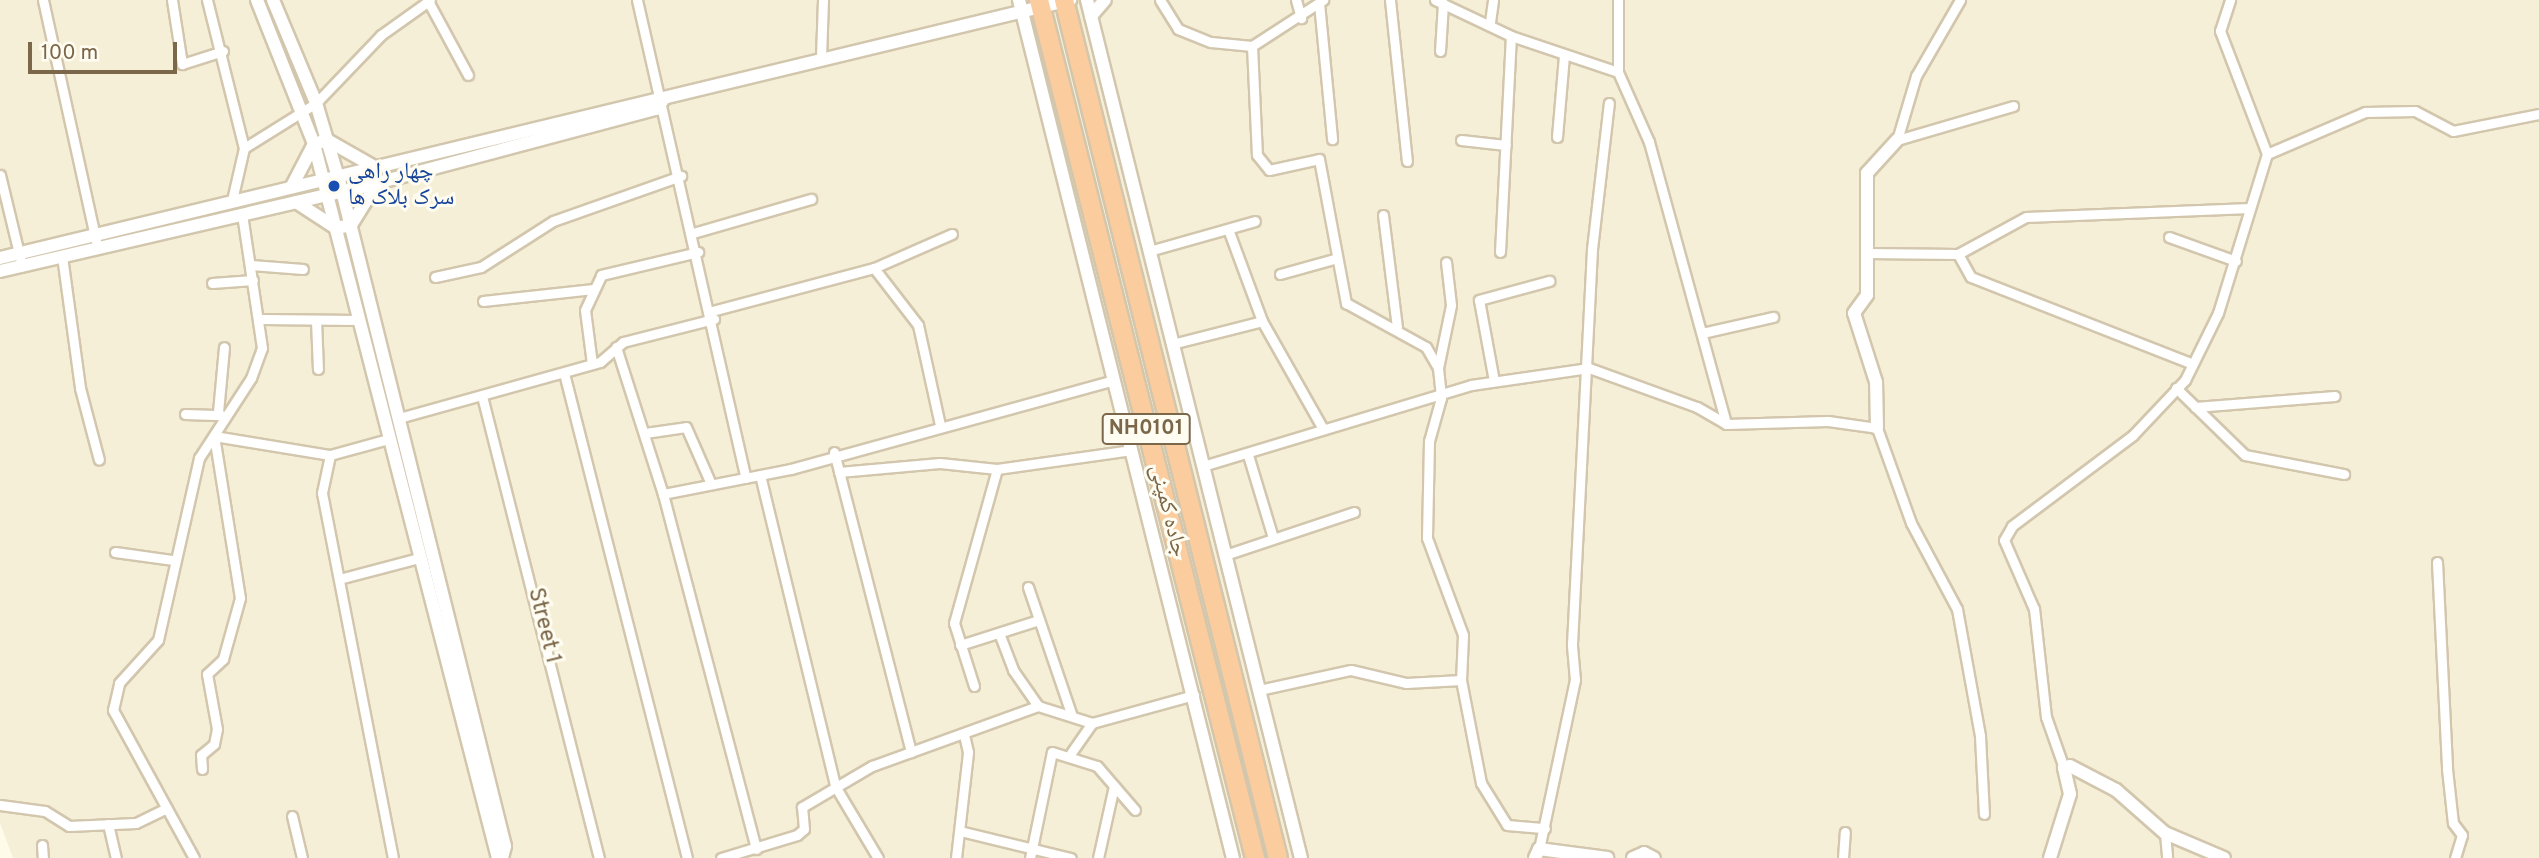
<!DOCTYPE html>
<meta charset="utf-8">
<style>
body{margin:0}
#map{position:relative;width:2539px;height:858px;overflow:hidden;background:#fefbe9;font-family:Overpass,"Noto Naskh Arabic",sans-serif}
div>[style]{position:absolute}
[style*='--x']{left:calc(var(--x)*1px);top:calc(var(--y)*1px);width:calc(var(--w)*1px);rotate:calc(var(--a)*1deg)}
.residential>*{inset:0;background:#f6efd7}
.roads{filter:drop-shadow(2px 0 #d2c6ad) drop-shadow(-2px 0 #d2c6ad) drop-shadow(0 2px #d2c6ad) drop-shadow(0 -2px #d2c6ad)}
.street>*{height:9px;margin:-4.5px;padding:0 4.5px;transform-origin:4.5px;border-radius:4.5px;background:#fff}
.secondary>*{height:12px;margin:-6px;padding:0 6px;transform-origin:6px;border-radius:6px;background:#fff}
.highway>*{height:18px;margin:-9px;padding:0 9px;transform-origin:9px;border-radius:9px;background:#fbcc9d}
.dots>*{width:19px;height:19px;translate:-50% -50%;box-sizing:border-box;border:4px solid #fffdf1;border-radius:50%}
span{translate:-50% -50%;white-space:nowrap;text-align:center;line-height:1.15;-webkit-text-stroke:6px #fffdf1;paint-order:stroke}
.shield-label span{padding:2px 5px;background:#fffdf1;border:2px solid;border-radius:5px;-webkit-text-stroke-width:0}
.shield-label{font-size:21px;color:#7b674a;font-weight:700}
.transit-label{font-size:23px;color:#164399}
.left{translate:0 -50%;text-align:left}
.street-label{font-size:23px;color:#7b674a}
.scale{position:absolute;left:28px;top:42px;width:149px;height:32px;box-sizing:border-box;border:4px solid #7b674a;border-top:0;padding-left:9px;font-size:21px;line-height:24px;white-space:nowrap;color:#7b674a;-webkit-text-stroke:5px #fffdf1;paint-order:stroke}
</style>
<div id="map">
<div class="residential">
<i style="clip-path:polygon(0 0,2539px 0,2539px 858px,13px 858px,0 823px)"></i>
</div>
<div class="roads">
<div class="street">
<i style="--x:43;--y:0;--w:247;--a:77.6"></i>
<i style="--x:172;--y:0;--w:65;--a:81.1"></i>
<i style="--x:182;--y:64;--w:43;--a:-17.6"></i>
<i style="--x:207;--y:0;--w:153;--a:76"></i>
<i style="--x:244;--y:148;--w:53;--a:103"></i>
<i style="--x:637;--y:0;--w:490;--a:77.2"></i>
<i style="--x:1160;--y:0;--w:34;--a:58"></i>
<i style="--x:1178;--y:29;--w:35;--a:22"></i>
<i style="--x:1211;--y:42;--w:41;--a:5.6"></i>
<i style="--x:1252;--y:46;--w:85;--a:-32.9"></i>
<i style="--x:1296;--y:0;--w:19;--a:74"></i>
<i style="--x:1390;--y:0;--w:162;--a:84"></i>
<i style="--x:1435;--y:0;--w:84;--a:25.3"></i>
<i style="--x:1511;--y:36;--w:113;--a:18.6"></i>
<i style="--x:1618;--y:0;--w:72;--a:90"></i>
<i style="--x:1618;--y:72;--w:77;--a:66.1"></i>
<i style="--x:1649;--y:142;--w:292;--a:74.7"></i>
<i style="--x:428;--y:1;--w:84;--a:61.6"></i>
<i style="--x:1319;--y:3;--w:137;--a:84.5"></i>
<i style="--x:1490;--y:22;--w:22;--a:-82"></i>
<i style="--x:1252;--y:46;--w:109;--a:87.4"></i>
<i style="--x:1257;--y:155;--w:19;--a:51"></i>
<i style="--x:1269;--y:170;--w:51;--a:-12.4"></i>
<i style="--x:1319;--y:159;--w:147;--a:79.4"></i>
<i style="--x:1346;--y:303;--w:91;--a:28.8"></i>
<i style="--x:1426;--y:347;--w:24;--a:60"></i>
<i style="--x:1438;--y:368;--w:30;--a:84"></i>
<i style="--x:1441;--y:398;--w:45;--a:105.6"></i>
<i style="--x:1429;--y:441;--w:97;--a:91.2"></i>
<i style="--x:1427;--y:538;--w:103;--a:69.6"></i>
<i style="--x:1463;--y:635;--w:45;--a:92.5"></i>
<i style="--x:1461;--y:680;--w:105;--a:79"></i>
<i style="--x:1481;--y:783;--w:49;--a:58.2"></i>
<i style="--x:1507;--y:825;--w:38;--a:5"></i>
<i style="--x:1440;--y:51;--w:48;--a:-86.4"></i>
<i style="--x:821;--y:57;--w:57;--a:-88"></i>
<i style="--x:1557;--y:137;--w:82;--a:-85.1"></i>
<i style="--x:1461;--y:140;--w:45;--a:6.3"></i>
<i style="--x:1897;--y:140;--w:67;--a:-73.5"></i>
<i style="--x:1916;--y:76;--w:88;--a:-59.9"></i>
<i style="--x:1897;--y:140;--w:121;--a:-16.3"></i>
<i style="--x:244;--y:148;--w:85;--a:-32"></i>
<i style="--x:316;--y:103;--w:94;--a:-46.3"></i>
<i style="--x:381;--y:35;--w:60;--a:-35.5"></i>
<i style="--x:2267;--y:154;--w:107;--a:-23.2"></i>
<i style="--x:2365;--y:112;--w:50;--a:-1.1"></i>
<i style="--x:2415;--y:111;--w:43;--a:27.8"></i>
<i style="--x:2453;--y:131;--w:88;--a:-11.2"></i>
<i style="--x:0;--y:175;--w:94;--a:76.4"></i>
<i style="--x:1383;--y:215;--w:113;--a:82.9"></i>
<i style="--x:1228;--y:229;--w:98;--a:69.7"></i>
<i style="--x:693;--y:233;--w:123;--a:-16.1"></i>
<i style="--x:2169;--y:237;--w:71;--a:19.7"></i>
<i style="--x:1149;--y:251;--w:110;--a:-15.8"></i>
<i style="--x:1500;--y:252;--w:216;--a:-87.1"></i>
<i style="--x:1867;--y:253;--w:91;--a:0.6"></i>
<i style="--x:1958;--y:254;--w:77;--a:-28.6"></i>
<i style="--x:2026;--y:217;--w:224;--a:-2.3"></i>
<i style="--x:1958;--y:254;--w:26;--a:61"></i>
<i style="--x:1971;--y:277;--w:238;--a:21.4"></i>
<i style="--x:62;--y:256;--w:133;--a:82.2"></i>
<i style="--x:80;--y:388;--w:74;--a:75.2"></i>
<i style="--x:251;--y:265;--w:52;--a:4.4"></i>
<i style="--x:874;--y:268;--w:72;--a:52.3"></i>
<i style="--x:918;--y:325;--w:102;--a:77.6"></i>
<i style="--x:1280;--y:274;--w:56;--a:-15.5"></i>
<i style="--x:435;--y:277;--w:47;--a:-12.3"></i>
<i style="--x:481;--y:267;--w:85;--a:-32.6"></i>
<i style="--x:553;--y:221;--w:136;--a:-19.4"></i>
<i style="--x:212;--y:283;--w:41;--a:-4.2"></i>
<i style="--x:483;--y:301;--w:111;--a:-6.2"></i>
<i style="--x:712;--y:311;--w:168;--a:-14.9"></i>
<i style="--x:874;--y:268;--w:85;--a:-23.6"></i>
<i style="--x:262;--y:319;--w:95;--a:0.6"></i>
<i style="--x:316;--y:320;--w:49;--a:87.7"></i>
<i style="--x:1702;--y:333;--w:73;--a:-12.7"></i>
<i style="--x:1172;--y:344;--w:93;--a:-14.3"></i>
<i style="--x:1262;--y:321;--w:124;--a:60.5"></i>
<i style="--x:616;--y:347;--w:154;--a:72.3"></i>
<i style="--x:663;--y:494;--w:367;--a:75.3"></i>
<i style="--x:592;--y:364;--w:54;--a:-97.4"></i>
<i style="--x:585;--y:310;--w:38;--a:-65"></i>
<i style="--x:601;--y:275;--w:100;--a:-13.3"></i>
<i style="--x:1438;--y:368;--w:64;--a:-78.3"></i>
<i style="--x:1451;--y:305;--w:43;--a:-96.6"></i>
<i style="--x:564;--y:373;--w:500;--a:75.77"></i>
<i style="--x:1494;--y:381;--w:82;--a:-100.5"></i>
<i style="--x:1479;--y:300;--w:73;--a:-15.2"></i>
<i style="--x:2176;--y:388;--w:96;--a:44.2"></i>
<i style="--x:2245;--y:455;--w:101;--a:10.9"></i>
<i style="--x:482;--y:396;--w:477;--a:75.8"></i>
<i style="--x:2195;--y:407;--w:140;--a:-4.5"></i>
<i style="--x:218;--y:412;--w:65;--a:-84.7"></i>
<i style="--x:185;--y:414;--w:37;--a:2"></i>
<i style="--x:399;--y:418;--w:209;--a:-15.6"></i>
<i style="--x:600;--y:362;--w:30;--a:-41"></i>
<i style="--x:623;--y:342;--w:94;--a:-14.2"></i>
<i style="--x:645;--y:433;--w:41;--a:-8.3"></i>
<i style="--x:686;--y:427;--w:62;--a:66.3"></i>
<i style="--x:834;--y:452;--w:310;--a:75.6"></i>
<i style="--x:330;--y:455;--w:39;--a:102"></i>
<i style="--x:322;--y:493;--w:372;--a:79"></i>
<i style="--x:1248;--y:455;--w:87;--a:73.2"></i>
<i style="--x:1203;--y:466;--w:280;--a:-16.8"></i>
<i style="--x:1471;--y:385;--w:119;--a:-8.2"></i>
<i style="--x:1589;--y:368;--w:115;--a:19.9"></i>
<i style="--x:1697;--y:407;--w:34;--a:30"></i>
<i style="--x:1726;--y:424;--w:102;--a:-1.7"></i>
<i style="--x:1828;--y:421;--w:49;--a:8.1"></i>
<i style="--x:1877;--y:428;--w:101;--a:70.3"></i>
<i style="--x:1911;--y:523;--w:98;--a:61.9"></i>
<i style="--x:1957;--y:609;--w:129;--a:79.7"></i>
<i style="--x:1980;--y:736;--w:78;--a:87.1"></i>
<i style="--x:839;--y:472;--w:101;--a:-5.1"></i>
<i style="--x:940;--y:463;--w:57;--a:6"></i>
<i style="--x:997;--y:469;--w:136;--a:-8"></i>
<i style="--x:760;--y:475;--w:320;--a:76.4"></i>
<i style="--x:835;--y:786;--w:84;--a:59.2"></i>
<i style="--x:663;--y:494;--w:130;--a:-11.1"></i>
<i style="--x:791;--y:469;--w:335;--a:-15.4"></i>
<i style="--x:115;--y:552;--w:59;--a:7.9"></i>
<i style="--x:1225;--y:555;--w:136;--a:-18.4"></i>
<i style="--x:2437;--y:562;--w:207;--a:87.2"></i>
<i style="--x:2447;--y:769;--w:54;--a:83.7"></i>
<i style="--x:2453;--y:823;--w:15;--a:53"></i>
<i style="--x:2462;--y:835;--w:24;--a:107"></i>
<i style="--x:339;--y:579;--w:83;--a:-14.7"></i>
<i style="--x:1028;--y:587;--w:136;--a:71.2"></i>
<i style="--x:999;--y:633;--w:40;--a:69"></i>
<i style="--x:1013;--y:670;--w:44;--a:55.2"></i>
<i style="--x:960;--y:645;--w:83;--a:-17.6"></i>
<i style="--x:974;--y:686;--w:66;--a:-107.6"></i>
<i style="--x:954;--y:623;--w:160;--a:-74.4"></i>
<i style="--x:1259;--y:690;--w:94;--a:-12.3"></i>
<i style="--x:1351;--y:670;--w:57;--a:13.3"></i>
<i style="--x:1406;--y:683;--w:55;--a:-3.1"></i>
<i style="--x:1071;--y:753;--w:37;--a:-55"></i>
<i style="--x:2064;--y:768;--w:54;--a:-109.4"></i>
<i style="--x:2046;--y:717;--w:109;--a:-96.3"></i>
<i style="--x:2034;--y:609;--w:75;--a:-113.5"></i>
<i style="--x:2004;--y:540;--w:16;--a:-60"></i>
<i style="--x:2012;--y:526;--w:151;--a:-36.9"></i>
<i style="--x:2133;--y:435;--w:76;--a:-46.6"></i>
<i style="--x:2185;--y:380;--w:75;--a:-63.8"></i>
<i style="--x:2218;--y:313;--w:166;--a:-72.9"></i>
<i style="--x:2267;--y:154;--w:132;--a:-110.9"></i>
<i style="--x:2220;--y:31;--w:33;--a:-72"></i>
<i style="--x:202;--y:769;--w:14;--a:-94"></i>
<i style="--x:201;--y:755;--w:17;--a:-40"></i>
<i style="--x:214;--y:744;--w:15;--a:-79"></i>
<i style="--x:217;--y:729;--w:56;--a:-100.3"></i>
<i style="--x:207;--y:674;--w:22;--a:-43"></i>
<i style="--x:223;--y:659;--w:63;--a:-74.4"></i>
<i style="--x:240;--y:598;--w:164;--a:-99.1"></i>
<i style="--x:214;--y:436;--w:118;--a:9.3"></i>
<i style="--x:330;--y:455;--w:60;--a:-15.4"></i>
<i style="--x:0;--y:805;--w:45;--a:7.6"></i>
<i style="--x:45;--y:811;--w:28;--a:32"></i>
<i style="--x:69;--y:826;--w:67;--a:-2.6"></i>
<i style="--x:136;--y:823;--w:34;--a:-26"></i>
<i style="--x:292;--y:816;--w:43;--a:76.6"></i>
<i style="--x:108;--y:824;--w:35;--a:77"></i>
<i style="--x:960;--y:831;--w:114;--a:13.7"></i>
<i style="--x:2165;--y:833;--w:25;--a:85"></i>
<i style="--x:42;--y:845;--w:13;--a:86"></i>
<i style="--x:1539;--y:849;--w:173;--a:-78"></i>
<i style="--x:1575;--y:680;--w:36;--a:-95"></i>
<i style="--x:1572;--y:644;--w:396;--a:-87.1"></i>
<i style="--x:1592;--y:249;--w:147;--a:-83.4"></i>
<i style="--x:194;--y:858;--w:169;--a:-118.7"></i>
<i style="--x:113;--y:710;--w:28;--a:-77"></i>
<i style="--x:119;--y:683;--w:58;--a:-47.8"></i>
<i style="--x:158;--y:640;--w:187;--a:-77.3"></i>
<i style="--x:199;--y:458;--w:95;--a:-57"></i>
<i style="--x:251;--y:378;--w:32;--a:-70"></i>
<i style="--x:262;--y:348;--w:135;--a:-98.5"></i>
<i style="--x:721;--y:858;--w:79;--a:-16.8"></i>
<i style="--x:797;--y:835;--w:9;--a:-41"></i>
<i style="--x:804;--y:829;--w:22;--a:-95"></i>
<i style="--x:802;--y:807;--w:81;--a:-30.4"></i>
<i style="--x:872;--y:766;--w:177;--a:-19.9"></i>
<i style="--x:1038;--y:706;--w:57;--a:17.5"></i>
<i style="--x:1092;--y:723;--w:106;--a:-15.4"></i>
<i style="--x:956;--y:858;--w:107;--a:-83.5"></i>
<i style="--x:968;--y:752;--w:17;--a:-103"></i>
<i style="--x:1030;--y:858;--w:108;--a:-78.3"></i>
<i style="--x:1052;--y:752;--w:47;--a:17.3"></i>
<i style="--x:1097;--y:766;--w:58;--a:49.2"></i>
<i style="--x:1098;--y:858;--w:74;--a:-77.5"></i>
<i style="--x:1843;--y:858;--w:26;--a:-86"></i>
</div>
<div class="secondary">
<i style="--x:257;--y:0;--w:155;--a:68.4"></i>
<i style="--x:314;--y:144;--w:737;--a:75.55"></i>
<i style="--x:273;--y:0;--w:112;--a:67.3"></i>
<i style="--x:316;--y:103;--w:92;--a:73.5"></i>
<i style="--x:342;--y:191;--w:675;--a:76.03"></i>
<i style="--x:505;--y:846;--w:12;--a:104"></i>
<i style="--x:1019;--y:0;--w:884;--a:76"></i>
<i style="--x:1087;--y:0;--w:884;--a:76"></i>
<i style="--x:1091;--y:16;--w:21;--a:-49"></i>
<i style="--x:292;--y:186;--w:47;--a:-62.4"></i>
<i style="--x:314;--y:144;--w:14;--a:-17"></i>
<i style="--x:327;--y:140;--w:53;--a:29.5"></i>
<i style="--x:296;--y:202;--w:48;--a:33"></i>
<i style="--x:336;--y:228;--w:15;--a:-11"></i>
<i style="--x:351;--y:225;--w:49;--a:-58.2"></i>
<i style="--x:0;--y:258;--w:1101;--a:-13.56"></i>
<i style="--x:0;--y:271;--w:387;--a:-13.1"></i>
<i style="--x:377;--y:183;--w:289;--a:-14.9"></i>
<i style="--x:656;--y:109;--w:11;--a:-52"></i>
<i style="--x:1877;--y:428;--w:46;--a:-91.2"></i>
<i style="--x:1876;--y:382;--w:72;--a:-107.7"></i>
<i style="--x:1854;--y:313;--w:22;--a:-54"></i>
<i style="--x:1867;--y:295;--w:122;--a:-90"></i>
<i style="--x:1867;--y:173;--w:45;--a:-47.7"></i>
<i style="--x:1535;--y:858;--w:10;--a:-66"></i>
<i style="--x:1539;--y:849;--w:69;--a:7.5"></i>
<i style="--x:1633;--y:858;--w:12;--a:-24"></i>
<i style="--x:1644;--y:853;--w:11;--a:27"></i>
<i style="--x:2050;--y:858;--w:67;--a:-72.6"></i>
<i style="--x:2070;--y:794;--w:27;--a:-103"></i>
<i style="--x:2064;--y:768;--w:6;--a:-18"></i>
<i style="--x:2070;--y:766;--w:52;--a:27.6"></i>
<i style="--x:2116;--y:790;--w:65;--a:41.3"></i>
<i style="--x:2165;--y:833;--w:64;--a:23"></i>
</div>
<div class="highway">
<i style="--x:1039;--y:0;--w:885;--a:75.87"></i>
<i style="--x:1064;--y:0;--w:884;--a:76"></i>
</div>
</div>
<div class="dots">
<i style="left:334px;top:186px;background:#1a4fb4"></i>
</div>
<div class="shield-label">
<span style="left:1146px;top:429px">NH0101</span>
</div>
<div class="transit-label">
<span class="left" style="left:348px;top:186px">چهار راهی<br>سرک بلاک ها</span>
</div>
<div class="street-label">
<span style="left:1167px;top:511px;rotate:76deg">جاده کمپنی</span>
<span style="left:543px;top:626px;rotate:76deg">Street 1</span>
</div>
<div class="scale">100 m</div>
</div>
